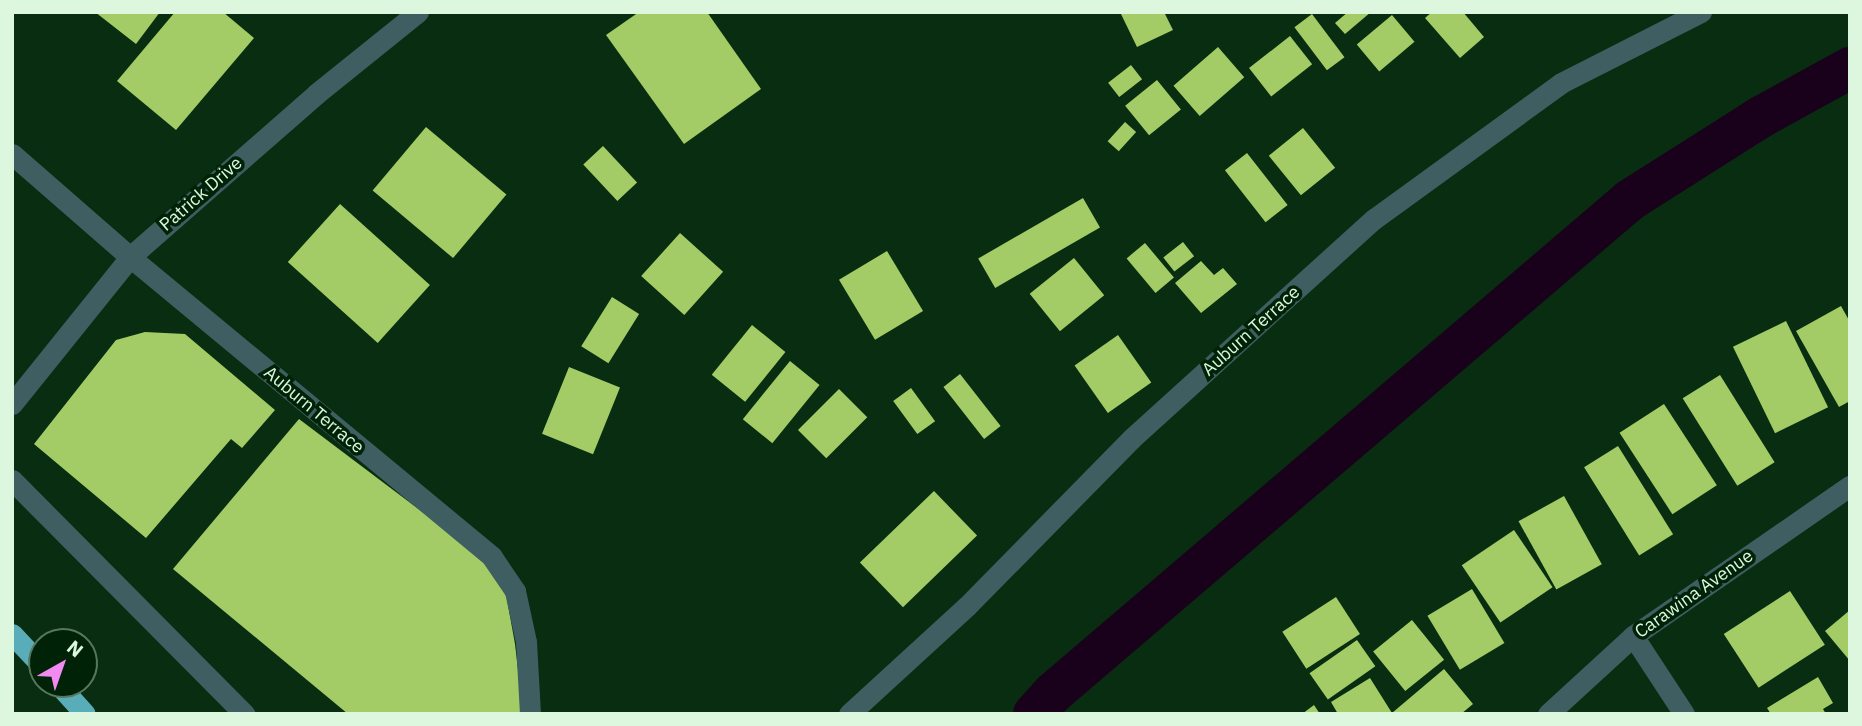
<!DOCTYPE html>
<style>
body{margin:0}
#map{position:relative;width:1862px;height:726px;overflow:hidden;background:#082d10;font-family:"IBM Plex Sans",sans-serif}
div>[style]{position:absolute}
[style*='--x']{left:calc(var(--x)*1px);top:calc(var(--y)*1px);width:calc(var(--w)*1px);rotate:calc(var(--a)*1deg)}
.canal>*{height:42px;margin:-21px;padding:0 21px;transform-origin:21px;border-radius:21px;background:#19001b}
.building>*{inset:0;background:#a3cc67;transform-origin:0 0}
.minor>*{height:21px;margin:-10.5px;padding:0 10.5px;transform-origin:10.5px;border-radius:10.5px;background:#3e5e62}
.highway>*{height:21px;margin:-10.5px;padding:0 10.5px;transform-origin:10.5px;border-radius:10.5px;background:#59adb9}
span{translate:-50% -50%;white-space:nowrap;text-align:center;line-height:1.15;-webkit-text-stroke:7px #002307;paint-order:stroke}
.street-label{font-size:18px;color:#ddf7df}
.frame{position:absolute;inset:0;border:14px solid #ddf7df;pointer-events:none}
.north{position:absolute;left:28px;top:628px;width:70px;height:70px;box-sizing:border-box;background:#002307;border:2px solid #58785d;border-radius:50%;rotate:40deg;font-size:19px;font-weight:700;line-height:28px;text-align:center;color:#ddf7df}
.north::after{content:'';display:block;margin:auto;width:24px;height:32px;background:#f38af2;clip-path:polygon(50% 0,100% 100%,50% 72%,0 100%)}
</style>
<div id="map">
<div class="canal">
<i style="--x:1034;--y:714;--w:28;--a:-48"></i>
<i style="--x:1053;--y:693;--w:759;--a:-40.51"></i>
<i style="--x:1630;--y:200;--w:153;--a:-32.4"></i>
<i style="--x:1759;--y:118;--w:104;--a:-28.8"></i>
</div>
<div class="building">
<i style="clip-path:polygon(95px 12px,160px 12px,136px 44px)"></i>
<i style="clip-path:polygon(175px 12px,223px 12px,254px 38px,176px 130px,117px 81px)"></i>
<i style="clip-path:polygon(639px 12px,707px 12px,761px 89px,684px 144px,606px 35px)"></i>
<i style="clip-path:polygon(1120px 12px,1164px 12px,1173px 30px,1137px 47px)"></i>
<i style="clip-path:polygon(1348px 12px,1371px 12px,1345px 34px,1335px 23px)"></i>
<i style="clip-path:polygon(1432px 12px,1463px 12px,1484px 37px,1460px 58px,1425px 18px)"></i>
<i style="left:1312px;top:14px;width:54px;height:22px;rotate:53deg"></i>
<i style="left:1392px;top:15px;width:35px;height:46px;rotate:50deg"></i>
<i style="left:1290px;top:36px;width:36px;height:52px;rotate:52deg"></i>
<i style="left:1218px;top:47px;width:40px;height:59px;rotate:49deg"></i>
<i style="left:1131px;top:65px;width:18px;height:29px;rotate:52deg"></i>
<i style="left:1157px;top:80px;width:38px;height:41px;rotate:51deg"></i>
<i style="left:1125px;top:122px;width:15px;height:26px;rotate:42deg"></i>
<i style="left:426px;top:127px;width:105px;height:83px;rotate:40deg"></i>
<i style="left:1303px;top:128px;width:51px;height:44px;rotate:51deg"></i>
<i style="left:603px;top:146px;width:50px;height:27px;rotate:47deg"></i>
<i style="left:1247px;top:153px;width:66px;height:28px;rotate:52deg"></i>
<i style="left:1083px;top:198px;width:34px;height:121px;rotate:60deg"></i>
<i style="left:340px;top:204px;width:121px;height:78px;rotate:42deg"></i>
<i style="left:680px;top:233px;width:58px;height:58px;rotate:42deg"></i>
<i style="left:1183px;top:242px;width:18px;height:25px;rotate:52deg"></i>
<i style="left:1145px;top:243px;width:45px;height:24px;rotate:50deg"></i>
<i style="left:887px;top:251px;width:70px;height:56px;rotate:59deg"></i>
<i style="left:1074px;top:258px;width:48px;height:57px;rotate:51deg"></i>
<i style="clip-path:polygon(1201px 261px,1214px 275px,1223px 268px,1237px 284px,1201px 313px,1175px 283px)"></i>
<i style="left:612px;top:297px;width:32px;height:58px;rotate:32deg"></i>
<i style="clip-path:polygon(1841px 306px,1850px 322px,1850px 401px,1839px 407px,1796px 331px)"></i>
<i style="left:1786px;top:321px;width:96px;height:59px;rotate:64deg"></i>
<i style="left:752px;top:325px;width:43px;height:64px;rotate:39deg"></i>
<i style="clip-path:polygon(145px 332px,185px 334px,275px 410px,242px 448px,231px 439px,146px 538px,34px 444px,116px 340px)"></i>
<i style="left:1118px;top:335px;width:58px;height:53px;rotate:55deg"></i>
<i style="left:790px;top:361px;width:38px;height:75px;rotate:39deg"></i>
<i style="left:569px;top:367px;width:55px;height:72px;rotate:22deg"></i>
<i style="left:960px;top:374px;width:66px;height:21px;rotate:52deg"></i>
<i style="left:1720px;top:375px;width:103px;height:44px;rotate:58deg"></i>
<i style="left:911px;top:388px;width:41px;height:22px;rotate:54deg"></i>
<i style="left:839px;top:389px;width:40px;height:58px;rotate:45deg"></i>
<i style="left:1664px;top:404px;width:97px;height:53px;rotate:57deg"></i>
<i style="clip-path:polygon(299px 419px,502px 572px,515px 644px,523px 714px,348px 714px,173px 569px)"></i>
<i style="left:1618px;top:446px;width:104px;height:40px;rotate:58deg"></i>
<i style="left:934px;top:491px;width:62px;height:103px;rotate:46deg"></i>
<i style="left:1564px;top:496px;width:78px;height:52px;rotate:61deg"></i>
<i style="left:1514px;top:530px;width:69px;height:63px;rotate:56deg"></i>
<i style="left:1472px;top:589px;width:63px;height:52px;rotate:59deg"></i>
<i style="left:1790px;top:591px;width:64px;height:79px;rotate:57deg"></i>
<i style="left:1336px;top:597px;width:44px;height:64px;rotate:57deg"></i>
<i style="clip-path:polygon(1850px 610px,1850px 661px,1825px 631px)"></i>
<i style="left:1412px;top:620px;width:51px;height:50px;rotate:51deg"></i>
<i style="left:1357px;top:640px;width:32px;height:58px;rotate:55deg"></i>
<i style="clip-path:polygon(1444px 669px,1473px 704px,1461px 714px,1338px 714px,1331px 702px,1370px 678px,1392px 713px)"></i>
<i style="clip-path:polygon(1818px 677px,1833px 703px,1823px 709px,1826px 714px,1771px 714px,1767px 708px)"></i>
<i style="clip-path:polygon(1314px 705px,1320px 714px,1302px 714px)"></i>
</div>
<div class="minor">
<i style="--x:12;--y:154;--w:157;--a:41.1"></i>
<i style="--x:130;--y:257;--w:470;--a:39.6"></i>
<i style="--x:492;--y:557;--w:41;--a:55.9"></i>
<i style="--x:515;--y:591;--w:52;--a:77.8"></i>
<i style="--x:526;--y:642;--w:72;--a:86.8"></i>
<i style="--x:12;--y:404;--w:189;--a:-51.2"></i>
<i style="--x:130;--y:257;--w:247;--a:-41.2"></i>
<i style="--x:316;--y:94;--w:131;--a:-38.8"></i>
<i style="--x:12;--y:480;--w:330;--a:45.2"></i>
<i style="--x:1633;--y:636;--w:93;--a:56.8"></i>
<i style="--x:849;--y:714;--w:160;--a:-42.5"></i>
<i style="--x:967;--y:606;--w:234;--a:-45.5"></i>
<i style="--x:1131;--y:439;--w:328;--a:-42.2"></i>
<i style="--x:1374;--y:219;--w:231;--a:-36"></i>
<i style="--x:1561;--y:83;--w:157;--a:-26.9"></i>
<i style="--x:1548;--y:714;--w:115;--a:-42.5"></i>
<i style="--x:1633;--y:636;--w:264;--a:-34.7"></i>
</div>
<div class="highway">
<i style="--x:12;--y:634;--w:44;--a:46.8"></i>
<i style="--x:58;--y:684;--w:40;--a:48"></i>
</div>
<div class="street-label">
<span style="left:201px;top:194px;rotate:-41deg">Patrick Drive</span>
<span style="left:1251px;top:331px;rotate:-42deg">Auburn Terrace</span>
<span style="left:314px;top:410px;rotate:40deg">Auburn Terrace</span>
<span style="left:1694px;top:594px;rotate:-35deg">Carawina Avenue</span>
</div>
<div class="frame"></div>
<div class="north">N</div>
</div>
